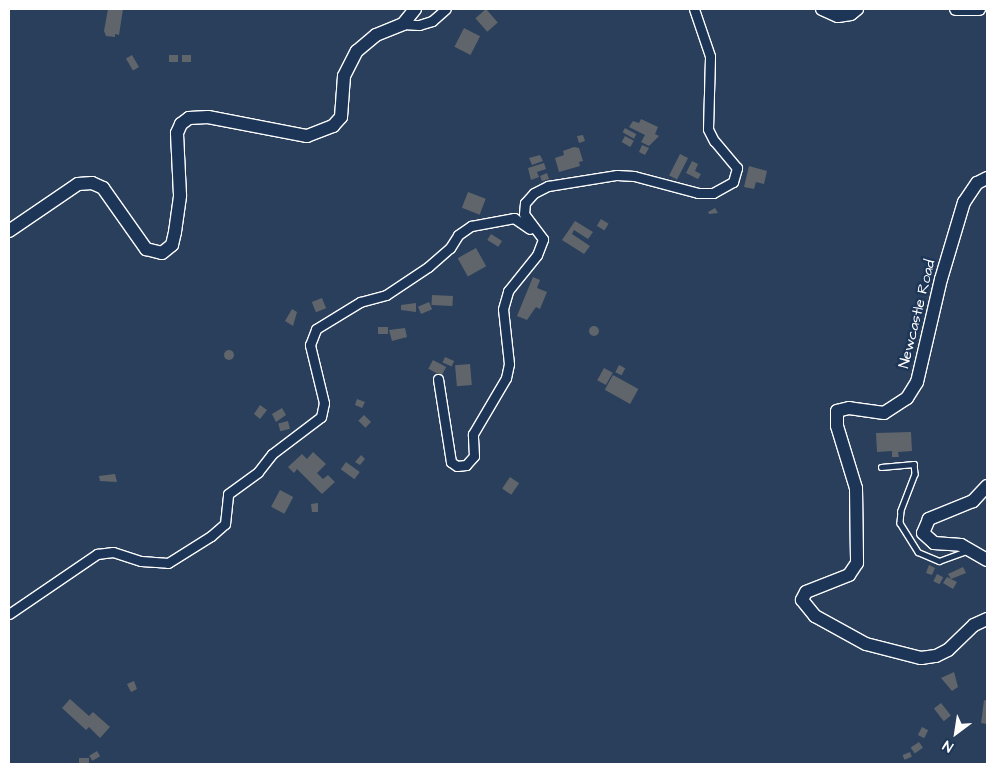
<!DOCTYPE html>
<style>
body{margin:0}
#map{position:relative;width:996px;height:773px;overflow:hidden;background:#2a3f5b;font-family:"Architects Daughter",sans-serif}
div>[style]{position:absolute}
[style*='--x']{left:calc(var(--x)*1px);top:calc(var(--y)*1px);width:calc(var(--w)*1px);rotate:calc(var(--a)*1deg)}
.building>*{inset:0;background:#60656b;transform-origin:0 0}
.round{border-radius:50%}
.roads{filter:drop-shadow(1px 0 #fff) drop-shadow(-1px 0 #fff) drop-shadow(0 1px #fff) drop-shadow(0 -1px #fff)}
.lane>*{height:4.5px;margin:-2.25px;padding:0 2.25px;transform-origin:2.25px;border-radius:2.25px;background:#1d3557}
.street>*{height:9px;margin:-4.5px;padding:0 4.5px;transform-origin:4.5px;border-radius:4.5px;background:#1d3557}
.secondary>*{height:12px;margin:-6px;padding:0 6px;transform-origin:6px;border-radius:6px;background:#1d3557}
span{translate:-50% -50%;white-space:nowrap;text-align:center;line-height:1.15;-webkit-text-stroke:5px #1d3557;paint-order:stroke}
.street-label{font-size:15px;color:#fff}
.frame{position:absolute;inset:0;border:10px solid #fff;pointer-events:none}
.north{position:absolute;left:931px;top:708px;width:50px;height:50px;-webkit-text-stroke:4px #1d3557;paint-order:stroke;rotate:211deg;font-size:14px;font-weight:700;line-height:20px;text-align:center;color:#fff}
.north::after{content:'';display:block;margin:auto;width:18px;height:22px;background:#fff;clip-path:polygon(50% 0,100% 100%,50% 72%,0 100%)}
</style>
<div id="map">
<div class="building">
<i style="clip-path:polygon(108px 9px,123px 9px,119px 35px,115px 34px,115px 37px,106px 36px,104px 31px)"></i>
<i style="left:486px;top:9px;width:18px;height:14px;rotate:49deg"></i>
<i style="left:464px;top:28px;width:18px;height:21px;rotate:27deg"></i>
<i style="left:132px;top:55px;width:14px;height:7px;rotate:60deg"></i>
<i style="left:169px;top:55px;width:9px;height:7px"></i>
<i style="left:191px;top:55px;width:7px;height:9px;rotate:90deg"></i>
<i style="clip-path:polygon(641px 119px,658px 127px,655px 134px,659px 136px,649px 146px,641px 142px,645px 135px,629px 127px,633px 121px,639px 123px)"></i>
<i style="left:625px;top:128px;width:13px;height:5px;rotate:29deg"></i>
<i style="clip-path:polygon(583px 135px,585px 141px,579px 143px,577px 136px)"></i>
<i style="left:625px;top:136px;width:10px;height:7px;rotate:29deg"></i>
<i style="clip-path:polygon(642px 145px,649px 148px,645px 155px,639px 152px)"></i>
<i style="clip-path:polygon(574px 147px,579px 148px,583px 161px,579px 162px,580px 166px,559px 172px,555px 158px,564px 155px,563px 151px)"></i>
<i style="left:680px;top:154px;width:9px;height:24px;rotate:27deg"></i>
<i style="clip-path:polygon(540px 155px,543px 161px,532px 165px,529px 158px)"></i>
<i style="clip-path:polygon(692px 161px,698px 164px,695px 171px,701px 174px,698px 179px,686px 173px)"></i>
<i style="clip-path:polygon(544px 163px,546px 169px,537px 172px,539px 177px,531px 180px,528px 168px)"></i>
<i style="clip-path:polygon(749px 166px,767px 171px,764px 184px,756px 182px,754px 189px,744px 187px)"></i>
<i style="clip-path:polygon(547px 173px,549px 179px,542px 181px,540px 176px)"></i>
<i style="left:468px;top:192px;width:19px;height:17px;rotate:21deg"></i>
<i style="clip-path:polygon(715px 208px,718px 213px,709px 214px,708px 212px)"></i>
<i style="left:601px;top:219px;width:9px;height:8px;rotate:32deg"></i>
<i style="clip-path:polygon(575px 221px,593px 232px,588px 239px,574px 230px,572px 234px,590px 246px,584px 254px,562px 240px)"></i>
<i style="left:491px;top:234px;width:13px;height:7px;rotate:32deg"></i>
<i style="left:476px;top:248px;width:21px;height:21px;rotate:61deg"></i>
<i style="clip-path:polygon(533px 277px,540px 280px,537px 288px,547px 292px,540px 309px,536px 307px,527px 320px,517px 316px)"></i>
<i style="left:432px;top:295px;width:21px;height:10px;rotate:3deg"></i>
<i style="left:322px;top:298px;width:11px;height:11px;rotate:68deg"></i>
<i style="left:429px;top:302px;width:8px;height:12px;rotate:67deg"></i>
<i style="clip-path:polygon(416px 303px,416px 312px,401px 310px,401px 305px)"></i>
<i style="clip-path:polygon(292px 309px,297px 312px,293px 326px,285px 321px)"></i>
<i class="round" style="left:589px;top:326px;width:10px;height:10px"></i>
<i style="left:378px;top:327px;width:10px;height:7px"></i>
<i style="clip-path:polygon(405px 328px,407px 337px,392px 341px,389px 330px)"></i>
<i class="round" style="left:224px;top:350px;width:10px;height:10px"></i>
<i style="left:445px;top:357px;width:10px;height:6px;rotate:24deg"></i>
<i style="left:433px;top:360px;width:15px;height:10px;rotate:28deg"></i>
<i style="left:470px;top:364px;width:21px;height:15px;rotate:85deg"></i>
<i style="left:619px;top:365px;width:7px;height:8px;rotate:27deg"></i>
<i style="left:604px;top:368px;width:10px;height:14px;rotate:29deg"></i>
<i style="left:613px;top:375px;width:29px;height:17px;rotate:29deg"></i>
<i style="clip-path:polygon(357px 399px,365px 402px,362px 408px,355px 405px)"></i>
<i style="clip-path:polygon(260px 405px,267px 410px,260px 419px,254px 414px)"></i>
<i style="clip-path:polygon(282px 408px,286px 415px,276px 422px,272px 414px)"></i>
<i style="left:364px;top:415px;width:10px;height:8px;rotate:45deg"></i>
<i style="left:288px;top:421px;width:8px;height:10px;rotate:76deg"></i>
<i style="clip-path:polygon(911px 432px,912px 451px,898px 452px,899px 457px,892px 457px,892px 451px,877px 452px,876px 433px)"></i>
<i style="clip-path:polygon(313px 452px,326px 464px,317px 473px,323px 479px,328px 475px,335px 482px,322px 494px,297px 469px,294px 473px,288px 467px,302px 454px,307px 459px)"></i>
<i style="clip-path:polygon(361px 455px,365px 459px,360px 465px,355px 462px)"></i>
<i style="left:346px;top:462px;width:17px;height:9px;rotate:36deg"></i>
<i style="clip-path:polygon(115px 474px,117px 482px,100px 481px,99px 476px)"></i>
<i style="left:510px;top:477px;width:11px;height:14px;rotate:34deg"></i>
<i style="left:280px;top:490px;width:15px;height:19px;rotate:28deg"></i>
<i style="clip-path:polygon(318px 503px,318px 512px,312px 512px,311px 504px)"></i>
<i style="clip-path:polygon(929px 565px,935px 568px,932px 575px,926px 573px)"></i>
<i style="clip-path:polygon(963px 567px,966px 573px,951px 579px,948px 574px)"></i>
<i style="left:937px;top:574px;width:7px;height:8px;rotate:27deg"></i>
<i style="clip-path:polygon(947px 577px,957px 582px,953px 589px,943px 583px)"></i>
<i style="clip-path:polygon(954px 672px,958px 687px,952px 691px,941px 678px)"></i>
<i style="clip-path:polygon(134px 681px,137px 689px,131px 692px,127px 684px)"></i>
<i style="clip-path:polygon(70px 699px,89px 716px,93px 712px,110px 727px,100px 738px,89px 727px,86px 730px,62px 708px)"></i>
<i style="clip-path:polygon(984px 700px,987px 701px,987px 724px,981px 723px)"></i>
<i style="left:941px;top:703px;width:16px;height:9px;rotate:52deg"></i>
<i style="left:922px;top:727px;width:7px;height:9px;rotate:27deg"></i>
<i style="left:919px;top:742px;width:7px;height:10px;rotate:56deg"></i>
<i style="left:97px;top:751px;width:6px;height:9px;rotate:59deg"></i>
<i style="left:910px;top:752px;width:5px;height:8px;rotate:68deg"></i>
<i style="left:79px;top:758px;width:10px;height:6px"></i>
</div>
<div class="roads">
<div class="lane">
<i style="--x:881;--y:467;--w:33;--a:-5"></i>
<i style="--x:914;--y:464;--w:10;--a:84"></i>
<i style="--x:915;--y:474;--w:40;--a:111"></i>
<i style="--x:901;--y:511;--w:12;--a:95"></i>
<i style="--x:900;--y:523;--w:34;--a:58"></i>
<i style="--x:918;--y:552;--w:23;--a:23"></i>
<i style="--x:939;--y:561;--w:29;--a:-20"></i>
</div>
<div class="street">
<i style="--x:403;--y:24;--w:16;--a:4"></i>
<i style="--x:419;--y:25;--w:14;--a:-17"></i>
<i style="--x:432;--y:21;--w:18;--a:-41"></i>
<i style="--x:438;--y:379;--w:84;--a:81.1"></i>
<i style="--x:451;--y:462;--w:7;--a:34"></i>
<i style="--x:457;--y:466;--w:9;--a:-6"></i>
<i style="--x:466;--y:465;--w:12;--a:-48"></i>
<i style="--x:474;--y:456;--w:22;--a:-93"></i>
<i style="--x:473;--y:434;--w:65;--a:-59.5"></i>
<i style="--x:506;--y:378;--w:14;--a:-78"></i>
<i style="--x:509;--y:364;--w:55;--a:-96.2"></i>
<i style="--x:503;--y:309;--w:19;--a:-74"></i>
<i style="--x:508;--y:291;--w:46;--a:-51.1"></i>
<i style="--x:537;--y:255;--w:17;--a:-69"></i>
<i style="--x:543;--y:239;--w:31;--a:-127"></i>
<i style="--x:524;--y:214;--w:11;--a:-85"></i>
<i style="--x:525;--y:203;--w:13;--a:-48"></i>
<i style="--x:534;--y:193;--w:16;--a:-27"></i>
<i style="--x:548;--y:186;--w:70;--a:-9.1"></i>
<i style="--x:617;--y:175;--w:17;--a:3"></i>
<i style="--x:634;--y:176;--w:66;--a:14.9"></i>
<i style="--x:698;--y:193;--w:15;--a:0"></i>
<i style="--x:713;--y:193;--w:23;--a:-29"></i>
<i style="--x:733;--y:182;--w:15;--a:-74"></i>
<i style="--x:737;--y:168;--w:35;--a:-130"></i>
<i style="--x:714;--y:141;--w:13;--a:-117"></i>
<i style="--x:708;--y:129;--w:73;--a:-88.4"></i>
<i style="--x:710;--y:56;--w:50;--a:-108.8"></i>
<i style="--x:9;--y:614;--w:107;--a:-34.3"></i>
<i style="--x:97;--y:554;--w:16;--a:-7"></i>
<i style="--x:113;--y:552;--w:29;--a:18"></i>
<i style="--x:141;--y:561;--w:27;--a:4"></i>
<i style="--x:168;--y:563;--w:51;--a:-32.1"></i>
<i style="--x:211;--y:536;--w:18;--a:-41"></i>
<i style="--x:225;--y:524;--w:30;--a:-84"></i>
<i style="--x:228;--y:494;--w:37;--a:-36"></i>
<i style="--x:258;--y:472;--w:23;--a:-52"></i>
<i style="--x:272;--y:454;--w:61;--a:-37.1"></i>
<i style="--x:321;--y:417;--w:14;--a:-78"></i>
<i style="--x:324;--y:403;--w:60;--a:-103.6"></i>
<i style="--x:310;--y:345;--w:17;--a:-69"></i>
<i style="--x:316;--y:329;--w:52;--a:-31.5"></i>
<i style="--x:360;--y:302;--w:27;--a:-15"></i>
<i style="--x:386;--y:295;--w:50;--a:-33.7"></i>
<i style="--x:428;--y:267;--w:29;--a:-41"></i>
<i style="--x:450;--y:248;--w:15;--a:-58"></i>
<i style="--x:458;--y:235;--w:16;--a:-35"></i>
<i style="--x:471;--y:226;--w:44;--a:-10.5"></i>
<i style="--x:514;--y:218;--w:19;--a:35"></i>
</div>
<div class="secondary">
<i style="--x:822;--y:9;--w:17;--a:24"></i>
<i style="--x:838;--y:16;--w:13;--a:-9"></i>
<i style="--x:851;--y:14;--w:8;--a:-40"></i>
<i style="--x:956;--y:9;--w:23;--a:0"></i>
<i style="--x:987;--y:178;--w:11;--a:153"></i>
<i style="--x:977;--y:183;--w:23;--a:124"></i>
<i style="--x:964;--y:202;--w:80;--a:106.6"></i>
<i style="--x:941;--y:279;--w:106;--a:103.1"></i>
<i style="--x:917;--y:382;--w:19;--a:122"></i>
<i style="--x:907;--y:398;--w:27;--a:147"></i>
<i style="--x:884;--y:413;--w:35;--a:-172"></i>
<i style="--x:849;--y:408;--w:12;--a:166"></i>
<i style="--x:837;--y:411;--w:15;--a:90"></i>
<i style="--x:837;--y:426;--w:65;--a:73"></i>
<i style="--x:856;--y:488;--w:75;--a:89.2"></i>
<i style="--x:857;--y:563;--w:14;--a:124"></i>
<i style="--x:849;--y:575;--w:46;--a:158.4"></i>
<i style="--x:806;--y:592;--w:9;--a:117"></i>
<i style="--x:802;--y:600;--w:21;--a:51"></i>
<i style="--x:815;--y:616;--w:58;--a:28.8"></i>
<i style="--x:866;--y:644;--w:57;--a:14.3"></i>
<i style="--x:921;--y:658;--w:15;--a:-8"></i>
<i style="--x:936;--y:656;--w:13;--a:-27"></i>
<i style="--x:948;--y:650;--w:36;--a:-44"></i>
<i style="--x:974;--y:625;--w:14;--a:-25"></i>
<i style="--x:9;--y:231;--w:83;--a:-34.3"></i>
<i style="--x:78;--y:184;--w:14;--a:-4"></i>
<i style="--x:92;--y:183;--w:12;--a:24"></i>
<i style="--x:103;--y:188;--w:75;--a:54.8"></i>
<i style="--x:146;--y:249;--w:16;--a:14"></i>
<i style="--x:162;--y:253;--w:13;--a:-39"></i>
<i style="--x:172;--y:245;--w:13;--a:-77"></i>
<i style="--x:175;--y:232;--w:37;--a:-82"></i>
<i style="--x:180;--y:195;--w:62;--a:-92.8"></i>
<i style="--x:177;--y:133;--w:10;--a:-66"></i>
<i style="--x:181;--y:124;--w:10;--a:-37"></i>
<i style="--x:189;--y:118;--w:19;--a:-3"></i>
<i style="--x:208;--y:117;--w:101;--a:10.9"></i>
<i style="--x:307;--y:136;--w:28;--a:-21"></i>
<i style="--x:333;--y:126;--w:12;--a:-48"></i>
<i style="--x:341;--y:117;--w:41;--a:-85.8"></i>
<i style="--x:344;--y:76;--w:28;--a:-63"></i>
<i style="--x:357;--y:51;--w:25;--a:-40"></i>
<i style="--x:376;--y:35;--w:29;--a:-22"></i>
<i style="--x:403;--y:24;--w:19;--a:-51"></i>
<i style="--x:987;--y:486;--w:21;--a:133"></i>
<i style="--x:973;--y:501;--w:48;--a:157.8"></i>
<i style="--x:929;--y:519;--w:15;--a:113"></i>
<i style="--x:923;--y:533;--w:15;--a:42"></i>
<i style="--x:934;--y:543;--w:27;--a:4"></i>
<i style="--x:961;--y:545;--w:30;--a:30"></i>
</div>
</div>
<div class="street-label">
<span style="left:917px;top:314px;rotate:-76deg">Newcastle Road</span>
</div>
<div class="frame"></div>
<div class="north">N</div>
</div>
